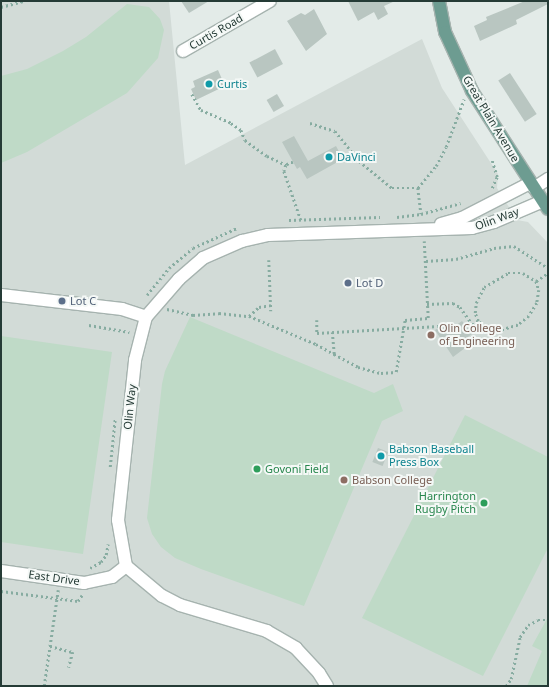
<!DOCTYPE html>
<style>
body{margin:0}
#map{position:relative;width:549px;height:687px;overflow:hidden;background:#e3ebe8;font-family:"Noto Sans",sans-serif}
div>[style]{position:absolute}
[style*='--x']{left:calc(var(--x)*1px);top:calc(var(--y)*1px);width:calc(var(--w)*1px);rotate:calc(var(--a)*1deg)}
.built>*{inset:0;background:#d2dbd7}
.green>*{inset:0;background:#bfdac7}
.building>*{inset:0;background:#b9c6c1;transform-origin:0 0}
.path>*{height:2.5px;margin-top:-1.25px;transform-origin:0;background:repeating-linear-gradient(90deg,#87aca1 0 2px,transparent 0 5px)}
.roads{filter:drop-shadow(1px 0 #a6b3af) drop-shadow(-1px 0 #a6b3af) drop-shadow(0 1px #a6b3af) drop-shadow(0 -1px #a6b3af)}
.minor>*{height:12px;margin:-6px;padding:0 6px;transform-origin:6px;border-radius:6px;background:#fff}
.major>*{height:12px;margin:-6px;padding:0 6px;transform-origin:6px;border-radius:6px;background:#6d9c91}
.dots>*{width:11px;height:11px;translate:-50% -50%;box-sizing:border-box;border:2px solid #f4f8f6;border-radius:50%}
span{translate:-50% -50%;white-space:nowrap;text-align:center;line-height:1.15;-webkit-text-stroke:4px #f4f8f6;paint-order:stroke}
.street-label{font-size:11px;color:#253b36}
.culture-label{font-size:11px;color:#0d838f}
.left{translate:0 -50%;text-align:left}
.service-label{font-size:11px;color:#4e5e75}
.education-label{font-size:11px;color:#785e54}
.leisure-label{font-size:11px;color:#27864d}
.right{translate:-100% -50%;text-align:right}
.frame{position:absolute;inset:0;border:2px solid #253b36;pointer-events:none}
</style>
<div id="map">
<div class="built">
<i style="clip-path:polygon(1px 1px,169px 1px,185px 165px,422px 39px,442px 88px,498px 174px,497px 188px,517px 220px,528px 222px,548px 243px,548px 686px,1px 686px)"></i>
</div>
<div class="green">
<i style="clip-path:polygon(127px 4px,149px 7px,160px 19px,164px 30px,158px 58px,127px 93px,27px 152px,1px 163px,1px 76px,27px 69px,63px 51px,86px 37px)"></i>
<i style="clip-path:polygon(190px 317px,374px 393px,393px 384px,403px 411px,382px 421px,304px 606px,201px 569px,175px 558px,161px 547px,152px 534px,147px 518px,162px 384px,165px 371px)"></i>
<i style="clip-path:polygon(1px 336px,112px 352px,83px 554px,1px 542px)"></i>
<i style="clip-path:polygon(465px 415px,548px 457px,548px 548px,483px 676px,362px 618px)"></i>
<i style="clip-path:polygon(548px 617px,548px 686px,527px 686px,542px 651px,532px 646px)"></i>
</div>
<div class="building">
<i style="clip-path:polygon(181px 1px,209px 1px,189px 13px)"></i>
<i style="clip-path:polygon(348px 1px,395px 1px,384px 6px,388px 14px,378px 20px,374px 12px,358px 21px)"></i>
<i style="clip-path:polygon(525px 1px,548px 1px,548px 4px,516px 20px,517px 24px,480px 41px,474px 26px,487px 20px,486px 17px)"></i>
<i style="clip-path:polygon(314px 9px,327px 34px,306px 51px,287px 21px,301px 13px,305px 15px)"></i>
<i style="left:275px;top:49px;width:17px;height:29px;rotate:62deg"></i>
<i style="clip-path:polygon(218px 70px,225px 86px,196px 100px,191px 89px,195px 87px,193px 81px)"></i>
<i style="left:510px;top:73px;width:49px;height:14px;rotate:57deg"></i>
<i style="left:277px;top:94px;width:14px;height:12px;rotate:60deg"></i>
<i style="clip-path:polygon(294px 136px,308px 161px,336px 146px,343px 159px,307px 179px,300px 167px,297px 169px,282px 142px)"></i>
<i style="clip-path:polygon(462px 321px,472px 334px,461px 342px,465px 348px,453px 357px,435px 330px,448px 322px,452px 328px)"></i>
<i style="left:378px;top:448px;width:11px;height:15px;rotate:22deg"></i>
</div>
<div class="path">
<i style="--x:1;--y:7;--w:23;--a:-15"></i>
<i style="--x:192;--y:94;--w:18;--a:61"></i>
<i style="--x:201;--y:110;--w:33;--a:23"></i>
<i style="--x:231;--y:123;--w:12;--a:35"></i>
<i style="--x:241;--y:130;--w:11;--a:68"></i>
<i style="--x:245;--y:140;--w:27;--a:36"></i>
<i style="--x:267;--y:156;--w:21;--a:25"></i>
<i style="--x:310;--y:123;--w:26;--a:18"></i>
<i style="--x:335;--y:131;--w:38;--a:51"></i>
<i style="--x:359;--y:161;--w:43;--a:39.3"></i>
<i style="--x:392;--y:188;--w:26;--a:0"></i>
<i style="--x:418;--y:188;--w:28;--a:-51"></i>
<i style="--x:436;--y:166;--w:21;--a:-62"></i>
<i style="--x:446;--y:147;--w:51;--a:-69.4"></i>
<i style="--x:342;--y:158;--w:10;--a:-29"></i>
<i style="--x:293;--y:162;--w:8;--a:157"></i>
<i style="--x:286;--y:165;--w:6;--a:108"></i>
<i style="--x:284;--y:171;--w:52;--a:70.9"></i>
<i style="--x:418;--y:188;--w:26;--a:83"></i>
<i style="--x:492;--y:188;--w:12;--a:-66"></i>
<i style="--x:497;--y:177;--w:17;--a:-107"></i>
<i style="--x:397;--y:217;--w:24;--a:-7"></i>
<i style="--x:421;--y:214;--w:41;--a:-15.4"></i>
<i style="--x:289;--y:220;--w:91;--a:-1.9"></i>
<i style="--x:269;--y:260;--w:51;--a:87.8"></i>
<i style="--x:426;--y:261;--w:30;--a:-4"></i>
<i style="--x:456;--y:259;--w:40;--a:-16"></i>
<i style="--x:494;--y:248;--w:20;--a:-6"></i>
<i style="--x:514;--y:246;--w:40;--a:32.9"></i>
<i style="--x:508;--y:273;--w:15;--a:0"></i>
<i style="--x:523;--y:273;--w:15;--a:32"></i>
<i style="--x:536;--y:281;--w:9;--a:72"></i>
<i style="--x:539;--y:290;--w:13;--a:99"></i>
<i style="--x:537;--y:303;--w:15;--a:122"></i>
<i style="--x:529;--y:316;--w:14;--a:141"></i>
<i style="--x:518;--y:325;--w:17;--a:163"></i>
<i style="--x:502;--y:330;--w:14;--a:180"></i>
<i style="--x:488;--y:330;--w:13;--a:-138"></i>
<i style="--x:478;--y:321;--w:9;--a:-111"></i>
<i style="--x:475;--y:313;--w:10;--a:-84"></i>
<i style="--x:476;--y:303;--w:18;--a:-63"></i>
<i style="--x:484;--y:287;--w:28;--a:-30"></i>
<i style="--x:536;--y:281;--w:14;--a:-34"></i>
<i style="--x:147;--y:295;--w:35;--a:-51"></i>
<i style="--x:169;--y:268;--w:31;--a:-40"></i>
<i style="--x:193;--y:248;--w:48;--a:-24.4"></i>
<i style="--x:427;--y:304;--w:26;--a:-2"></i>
<i style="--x:453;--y:303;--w:8;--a:30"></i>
<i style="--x:460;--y:307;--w:22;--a:54"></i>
<i style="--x:473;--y:325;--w:6;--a:-39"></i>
<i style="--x:167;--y:309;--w:27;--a:13"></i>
<i style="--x:193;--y:315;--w:26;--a:-4"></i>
<i style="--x:219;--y:313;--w:30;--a:6"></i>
<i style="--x:249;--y:316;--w:73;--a:22.7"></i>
<i style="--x:316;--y:344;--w:21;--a:29"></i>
<i style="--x:334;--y:354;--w:22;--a:-95"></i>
<i style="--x:249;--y:316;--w:13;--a:-42"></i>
<i style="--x:259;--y:307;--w:12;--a:-9"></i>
<i style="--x:317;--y:320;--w:13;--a:90"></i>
<i style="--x:317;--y:333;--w:122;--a:-3.3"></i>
<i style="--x:89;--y:325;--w:41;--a:9.9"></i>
<i style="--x:334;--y:354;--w:27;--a:28"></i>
<i style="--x:358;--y:367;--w:24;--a:15"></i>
<i style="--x:381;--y:373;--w:15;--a:-4"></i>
<i style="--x:396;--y:372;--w:53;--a:-80.2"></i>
<i style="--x:405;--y:320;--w:23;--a:-5"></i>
<i style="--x:428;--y:318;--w:77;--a:-93"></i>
<i style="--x:110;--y:467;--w:48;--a:-84.1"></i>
<i style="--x:90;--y:568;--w:13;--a:-29"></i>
<i style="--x:101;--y:562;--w:9;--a:-54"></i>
<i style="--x:106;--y:555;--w:11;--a:-80"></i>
<i style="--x:1;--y:591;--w:78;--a:7.4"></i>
<i style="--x:78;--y:601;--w:7;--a:-56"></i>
<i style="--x:50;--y:646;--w:24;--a:15"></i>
<i style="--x:73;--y:652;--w:16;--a:105"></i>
<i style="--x:44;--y:686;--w:97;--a:-81.7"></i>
<i style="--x:506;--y:686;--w:9;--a:-54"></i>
<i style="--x:511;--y:679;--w:43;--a:-77.9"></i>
<i style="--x:520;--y:637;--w:14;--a:-56"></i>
<i style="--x:528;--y:625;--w:11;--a:-27"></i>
<i style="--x:538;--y:620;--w:10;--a:0"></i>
</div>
<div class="roads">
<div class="minor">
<i style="--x:183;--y:51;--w:100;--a:-29.9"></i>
<i style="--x:534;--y:188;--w:17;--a:-33"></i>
<i style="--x:441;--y:224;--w:22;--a:-16"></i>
<i style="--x:462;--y:218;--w:76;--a:-27.2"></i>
<i style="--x:1;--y:295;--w:122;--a:6.6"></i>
<i style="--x:122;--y:309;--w:25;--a:18"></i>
<i style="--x:1;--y:571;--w:84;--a:8.2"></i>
<i style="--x:84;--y:583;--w:29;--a:-12"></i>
<i style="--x:112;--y:577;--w:18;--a:-38"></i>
<i style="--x:327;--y:686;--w:15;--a:-122"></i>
<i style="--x:319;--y:673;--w:34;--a:-133"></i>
<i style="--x:296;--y:648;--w:34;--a:-150"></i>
<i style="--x:267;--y:631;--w:91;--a:-163.4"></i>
<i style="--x:180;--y:605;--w:20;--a:-153"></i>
<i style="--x:162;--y:596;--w:47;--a:-140.2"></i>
<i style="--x:126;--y:566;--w:47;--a:-99.9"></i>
<i style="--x:118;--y:520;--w:161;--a:-83.9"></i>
<i style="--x:135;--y:360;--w:44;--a:-75.7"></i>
<i style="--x:146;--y:317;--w:50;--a:-49"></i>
<i style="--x:179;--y:279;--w:32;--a:-41"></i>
<i style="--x:203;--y:258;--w:43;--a:-23.6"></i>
<i style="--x:242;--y:241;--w:27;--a:-13"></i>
<i style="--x:268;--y:235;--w:204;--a:-2"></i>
<i style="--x:472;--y:228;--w:23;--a:-15"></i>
<i style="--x:494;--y:222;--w:53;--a:-23.2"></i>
</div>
<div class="major">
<i style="--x:439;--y:1;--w:32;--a:79"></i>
<i style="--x:445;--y:32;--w:65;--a:65.4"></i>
<i style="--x:472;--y:91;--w:140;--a:57.2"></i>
</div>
</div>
<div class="dots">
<i style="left:209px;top:84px;background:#0f9aa8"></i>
<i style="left:329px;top:157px;background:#0f9aa8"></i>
<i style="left:348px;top:283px;background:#5c6f8a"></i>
<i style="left:62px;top:301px;background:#5c6f8a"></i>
<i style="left:431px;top:335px;background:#8d6e63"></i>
<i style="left:381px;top:456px;background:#0f9aa8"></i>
<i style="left:257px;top:469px;background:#2e9e5b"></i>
<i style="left:344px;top:480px;background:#8d6e63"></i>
<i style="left:484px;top:503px;background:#2e9e5b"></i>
</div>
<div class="street-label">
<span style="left:216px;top:32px;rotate:-30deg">Curtis Road</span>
<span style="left:491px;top:119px;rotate:59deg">Great Plain Avenue</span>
<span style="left:497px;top:219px;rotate:-20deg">Olin Way</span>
<span style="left:130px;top:407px;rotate:-84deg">Olin Way</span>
<span style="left:54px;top:578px;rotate:8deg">East Drive</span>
</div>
<div class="culture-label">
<span class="left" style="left:217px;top:84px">Curtis</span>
<span class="left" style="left:337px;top:157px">DaVinci</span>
<span class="left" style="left:389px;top:456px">Babson Baseball<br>Press Box</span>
</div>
<div class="service-label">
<span class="left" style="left:356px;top:283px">Lot D</span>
<span class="left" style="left:70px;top:301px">Lot C</span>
</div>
<div class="education-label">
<span class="left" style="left:439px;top:335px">Olin College<br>of Engineering</span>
<span class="left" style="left:352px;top:480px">Babson College</span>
</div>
<div class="leisure-label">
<span class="left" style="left:265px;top:469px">Govoni Field</span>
<span class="right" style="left:476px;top:503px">Harrington<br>Rugby Pitch</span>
</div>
<div class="frame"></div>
</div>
